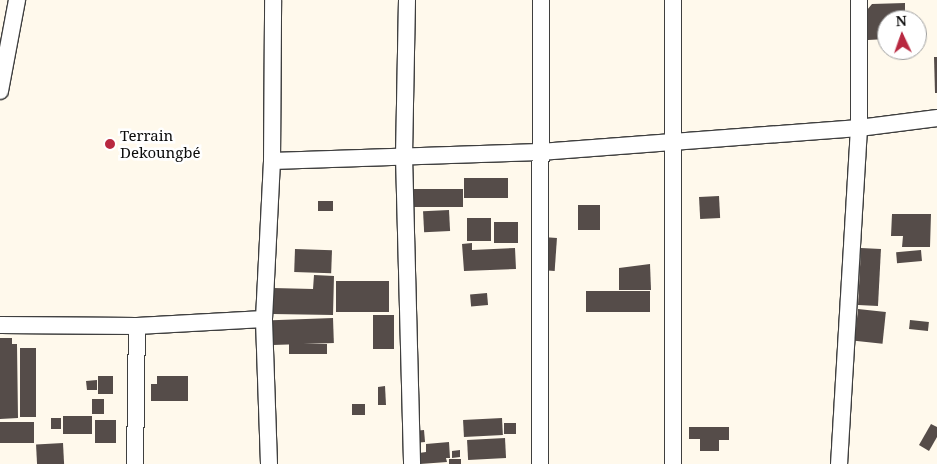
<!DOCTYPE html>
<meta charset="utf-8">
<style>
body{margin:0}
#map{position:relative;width:937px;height:464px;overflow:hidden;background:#fff9ec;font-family:"Noto Serif",serif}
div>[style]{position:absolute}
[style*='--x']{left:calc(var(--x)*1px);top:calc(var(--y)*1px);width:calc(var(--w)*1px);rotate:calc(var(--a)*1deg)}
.building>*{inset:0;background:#554c49;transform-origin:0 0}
.roads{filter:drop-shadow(1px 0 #3f3f3f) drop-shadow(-1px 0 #3f3f3f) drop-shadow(0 1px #3f3f3f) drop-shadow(0 -1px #3f3f3f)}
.minor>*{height:16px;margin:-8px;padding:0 8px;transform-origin:8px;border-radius:8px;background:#fff}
.dots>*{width:14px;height:14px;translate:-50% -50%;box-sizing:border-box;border:2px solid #fff;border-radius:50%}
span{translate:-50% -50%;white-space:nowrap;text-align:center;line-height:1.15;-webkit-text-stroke:5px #fff;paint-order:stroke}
.poi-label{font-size:15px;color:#0c0c0c}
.left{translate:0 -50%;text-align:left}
.north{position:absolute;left:877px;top:10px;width:50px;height:50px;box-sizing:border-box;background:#fff;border:1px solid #9e9e9e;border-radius:50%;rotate:357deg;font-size:14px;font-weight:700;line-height:20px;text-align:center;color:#0c0c0c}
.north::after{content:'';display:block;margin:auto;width:18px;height:22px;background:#b82840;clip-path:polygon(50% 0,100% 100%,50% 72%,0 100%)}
</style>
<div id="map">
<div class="building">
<i style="clip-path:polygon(905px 3px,905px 20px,887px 20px,887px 39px,868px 40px,867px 10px,872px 4px)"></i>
<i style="clip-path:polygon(934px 57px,937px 57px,937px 93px,935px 93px)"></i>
<i style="left:508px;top:178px;width:20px;height:44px;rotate:90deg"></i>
<i style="left:412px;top:189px;width:51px;height:18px"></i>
<i style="left:719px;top:196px;width:22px;height:20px;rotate:87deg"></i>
<i style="left:318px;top:201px;width:15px;height:10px"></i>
<i style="left:600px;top:205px;width:25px;height:22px;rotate:90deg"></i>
<i style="left:449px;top:210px;width:21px;height:26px;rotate:87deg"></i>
<i style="clip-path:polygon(892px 214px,931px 214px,930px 247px,902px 247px,903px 236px,891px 236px)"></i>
<i style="left:467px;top:218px;width:24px;height:23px"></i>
<i style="left:494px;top:222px;width:24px;height:21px"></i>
<i style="left:543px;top:237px;width:14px;height:33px;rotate:4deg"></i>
<i style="clip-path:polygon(472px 243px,472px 250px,515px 248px,516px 269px,464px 271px,462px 244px)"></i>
<i style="left:861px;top:248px;width:20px;height:57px;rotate:3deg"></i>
<i style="left:295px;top:249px;width:37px;height:23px;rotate:2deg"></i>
<i style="left:921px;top:250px;width:11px;height:25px;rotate:85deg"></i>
<i style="clip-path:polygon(650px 264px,651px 290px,619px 290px,619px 268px)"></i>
<i style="clip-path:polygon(314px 275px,334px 276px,333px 315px,273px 314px,273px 288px,313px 289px)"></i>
<i style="left:389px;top:281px;width:31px;height:53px;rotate:90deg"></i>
<i style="left:650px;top:291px;width:21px;height:64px;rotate:90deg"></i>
<i style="left:487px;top:293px;width:12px;height:17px;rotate:85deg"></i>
<i style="left:858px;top:309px;width:28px;height:32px;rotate:6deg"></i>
<i style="left:373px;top:315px;width:21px;height:34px"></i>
<i style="left:333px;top:318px;width:25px;height:61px;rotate:88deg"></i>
<i style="left:910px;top:320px;width:19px;height:9px;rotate:6deg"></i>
<i style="clip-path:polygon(0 338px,12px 338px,12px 344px,17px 344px,18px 418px,0 419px)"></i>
<i style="left:327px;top:344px;width:10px;height:38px;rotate:90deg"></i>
<i style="left:20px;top:348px;width:16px;height:69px"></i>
<i style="left:98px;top:376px;width:15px;height:18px"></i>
<i style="clip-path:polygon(157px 376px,188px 376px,188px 401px,151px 401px,151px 384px,157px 384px)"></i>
<i style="clip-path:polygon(97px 380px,97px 390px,87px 390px,86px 381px)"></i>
<i style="clip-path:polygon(385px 386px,386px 405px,378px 405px,378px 387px)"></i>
<i style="left:104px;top:399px;width:15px;height:12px;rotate:90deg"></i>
<i style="left:352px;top:404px;width:13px;height:11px"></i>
<i style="left:63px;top:416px;width:29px;height:18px"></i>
<i style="left:51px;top:418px;width:10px;height:11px"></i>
<i style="left:502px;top:418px;width:17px;height:39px;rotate:87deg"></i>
<i style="left:116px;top:420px;width:23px;height:21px;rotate:90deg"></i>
<i style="left:0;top:422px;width:34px;height:21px"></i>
<i style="left:504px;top:423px;width:12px;height:11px"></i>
<i style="clip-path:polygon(931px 424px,937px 427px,937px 437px,929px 451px,919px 445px)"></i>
<i style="clip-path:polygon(689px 427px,729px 427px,729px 440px,719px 440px,719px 451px,700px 451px,700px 439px,689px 439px)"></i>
<i style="left:424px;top:430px;width:12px;height:11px;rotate:85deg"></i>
<i style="left:505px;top:438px;width:20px;height:38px;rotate:87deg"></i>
<i style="clip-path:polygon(449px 442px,450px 458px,446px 458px,447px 462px,420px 464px,419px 453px,426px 452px,426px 444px)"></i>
<i style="left:63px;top:443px;width:21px;height:27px;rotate:87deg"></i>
<i style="clip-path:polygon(460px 450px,460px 457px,452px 458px,452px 451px)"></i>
<i style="left:449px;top:459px;width:12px;height:5px"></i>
</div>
<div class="roads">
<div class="minor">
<i style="--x:407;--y:0;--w:156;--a:91.1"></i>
<i style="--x:404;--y:156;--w:308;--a:88.5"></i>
<i style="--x:673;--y:0;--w:464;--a:90"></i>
<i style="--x:859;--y:0;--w:128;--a:90"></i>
<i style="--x:859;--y:128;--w:79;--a:-7.3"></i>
<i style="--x:0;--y:91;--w:93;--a:-79.4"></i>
<i style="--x:272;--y:161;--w:268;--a:-1.9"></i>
<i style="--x:540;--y:152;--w:320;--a:-4.3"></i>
<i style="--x:859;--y:128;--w:337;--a:93.4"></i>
<i style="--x:0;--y:325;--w:137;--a:0.4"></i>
<i style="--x:137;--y:326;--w:127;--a:-3.2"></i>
<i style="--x:135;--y:464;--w:138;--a:-89.2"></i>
<i style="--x:269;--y:464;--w:145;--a:-92"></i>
<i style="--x:264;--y:319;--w:158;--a:-87.1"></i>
<i style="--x:272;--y:161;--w:161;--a:-89.6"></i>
<i style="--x:540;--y:464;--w:464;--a:-89.9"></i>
</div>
</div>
<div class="dots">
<i style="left:110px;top:144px;background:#b82840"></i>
</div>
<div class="poi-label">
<span class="left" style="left:120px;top:144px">Terrain<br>Dekoungbé</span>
</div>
<div class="north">N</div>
</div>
